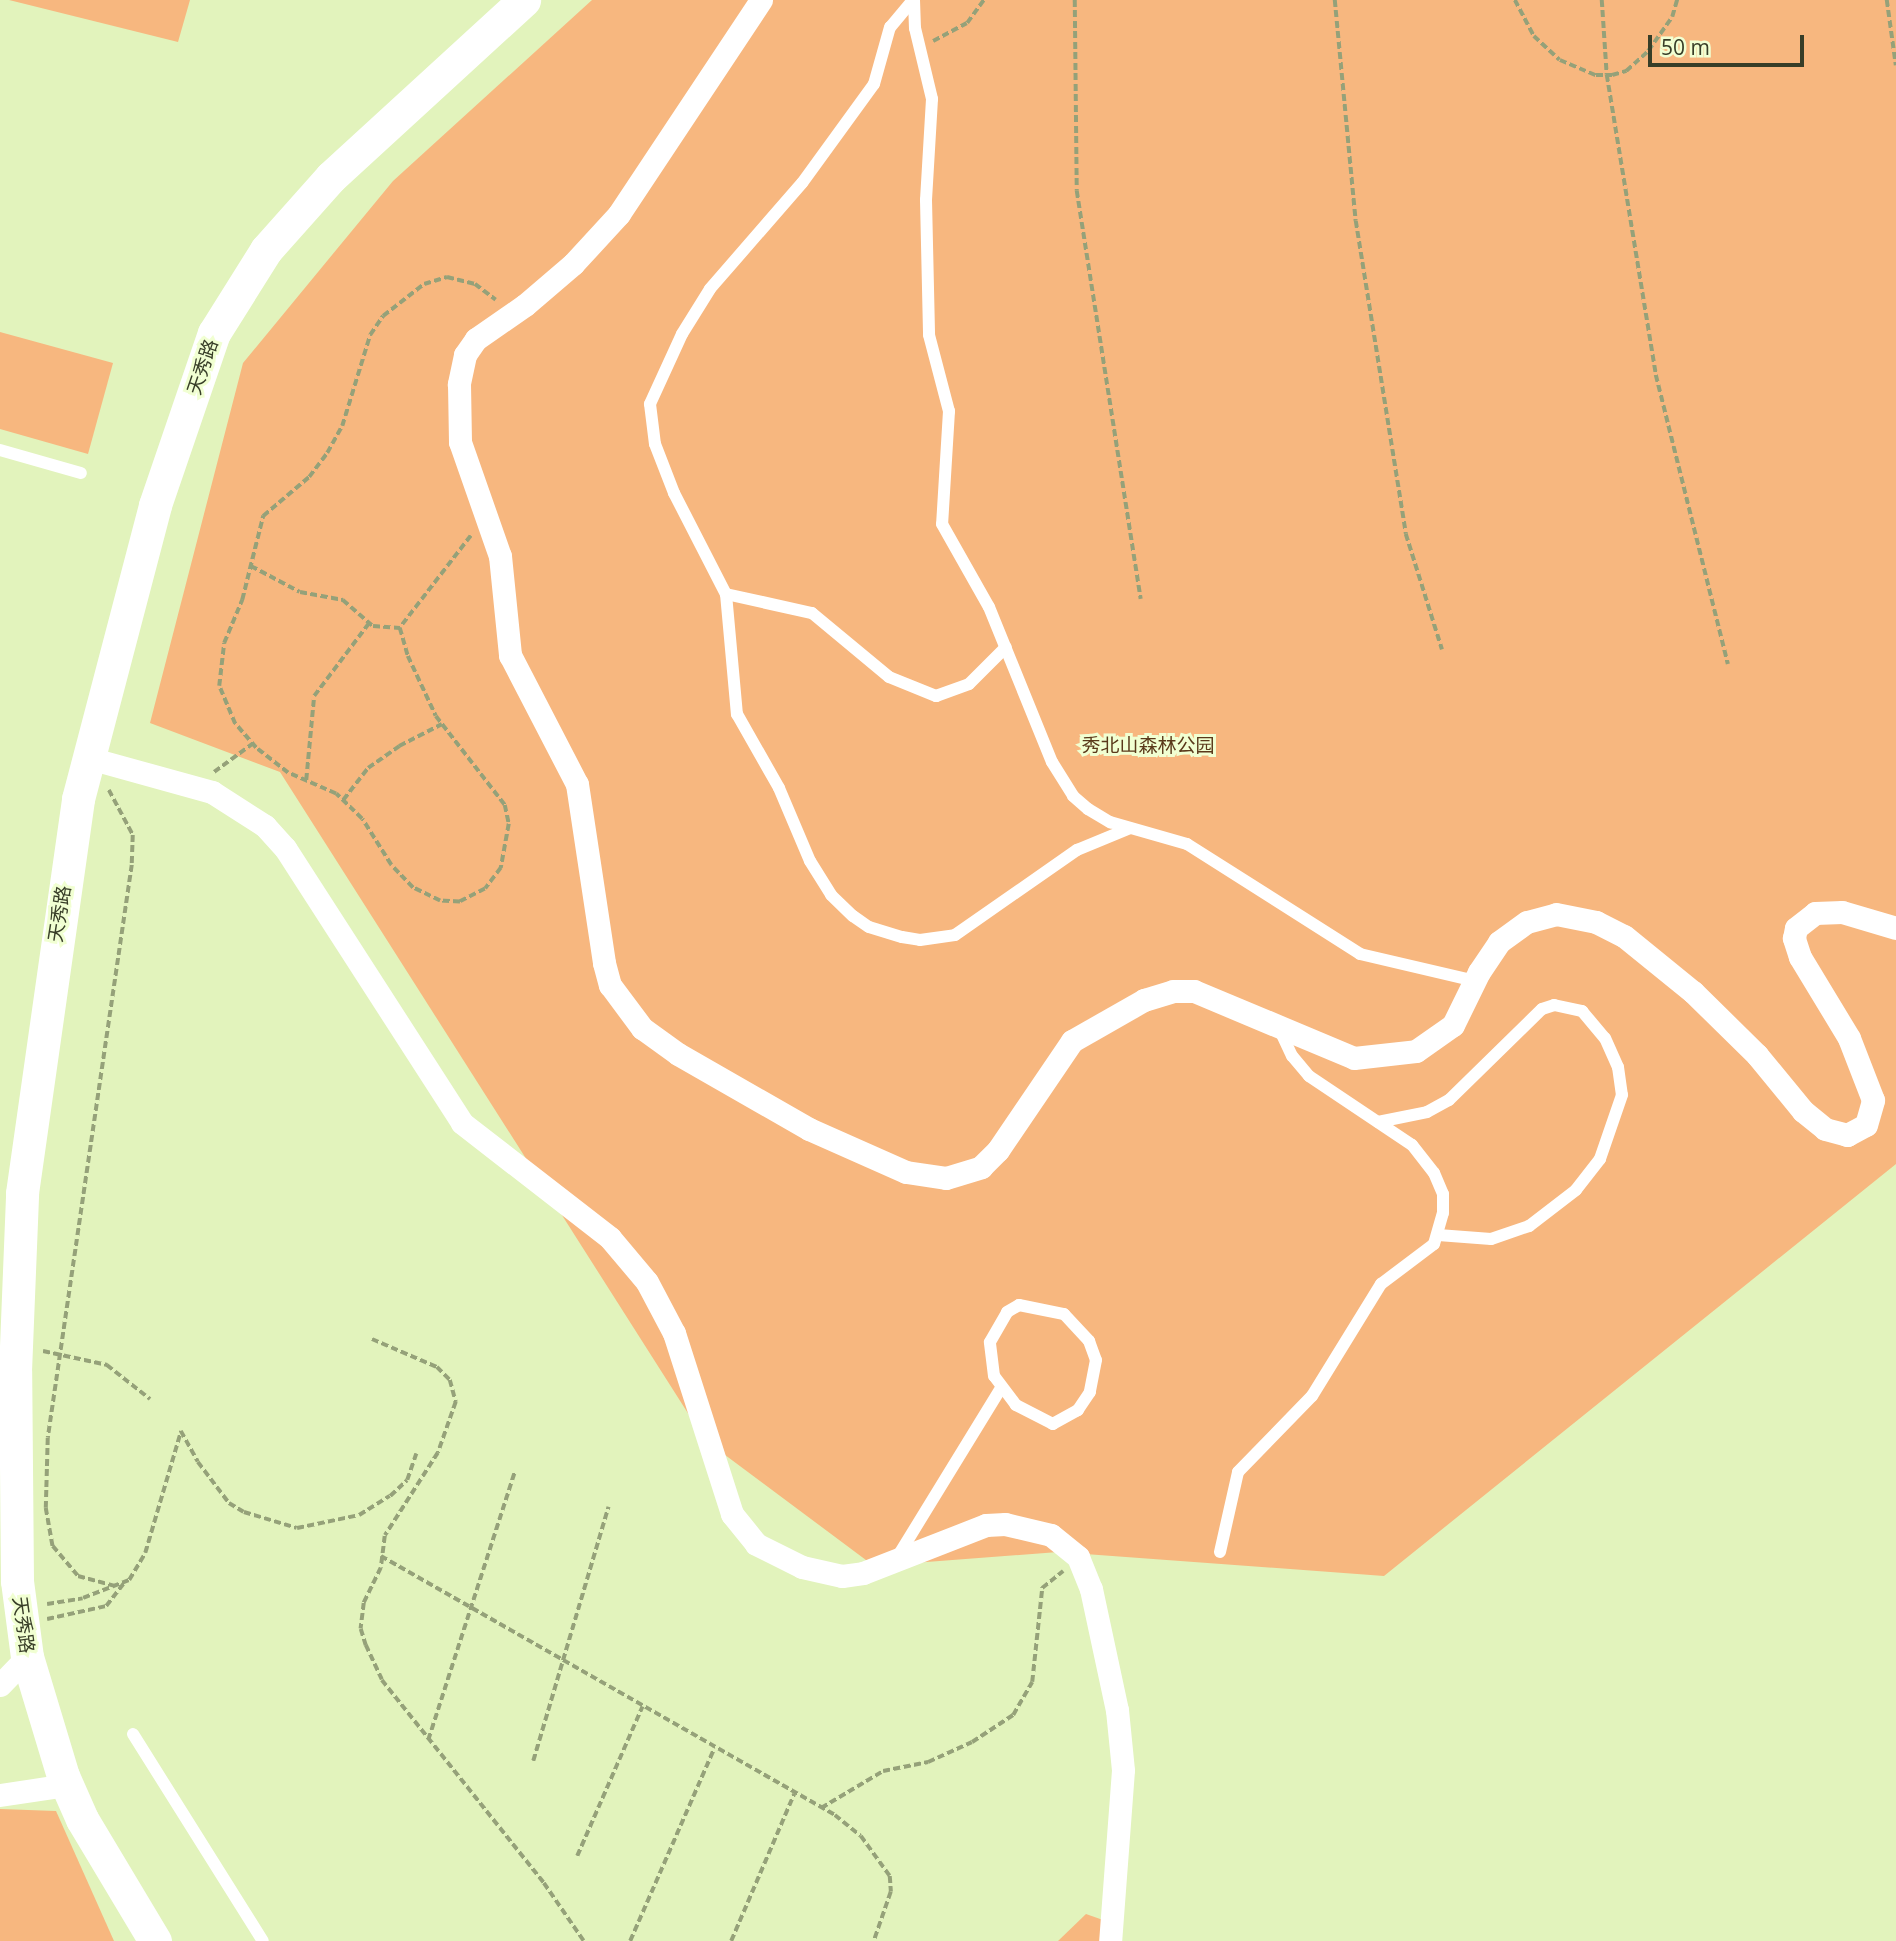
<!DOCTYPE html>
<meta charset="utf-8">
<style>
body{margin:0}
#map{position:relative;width:1896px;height:1941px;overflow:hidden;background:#e2f3bc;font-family:"Open Sans","Noto Sans SC",sans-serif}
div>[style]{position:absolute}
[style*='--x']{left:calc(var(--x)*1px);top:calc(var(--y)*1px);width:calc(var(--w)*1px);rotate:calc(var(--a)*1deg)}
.green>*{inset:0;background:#f7b77f}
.path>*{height:3.5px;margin-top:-1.75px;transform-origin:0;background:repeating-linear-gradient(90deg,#95a179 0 7px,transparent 0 10.5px)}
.lane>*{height:12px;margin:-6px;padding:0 6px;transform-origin:6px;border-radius:6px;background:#fff}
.street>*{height:23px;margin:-11.5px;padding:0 11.5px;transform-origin:11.5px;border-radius:11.5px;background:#fff}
.secondary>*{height:33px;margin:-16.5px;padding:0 16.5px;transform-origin:16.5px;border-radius:16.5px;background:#fff}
span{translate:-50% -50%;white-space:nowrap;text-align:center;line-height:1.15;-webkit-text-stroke:6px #f1ffd2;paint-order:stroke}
.street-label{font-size:19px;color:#383e28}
.park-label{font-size:19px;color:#5a391a}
.scale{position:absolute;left:1648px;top:35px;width:156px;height:32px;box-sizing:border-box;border:4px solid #383e28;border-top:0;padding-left:9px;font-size:21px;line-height:24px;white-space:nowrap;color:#383e28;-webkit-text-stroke:5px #f1ffd2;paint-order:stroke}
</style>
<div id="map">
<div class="green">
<i style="clip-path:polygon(9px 0,190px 0,178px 42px)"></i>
<i style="clip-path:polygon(592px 0,1896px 0,1896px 1164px,1384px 1576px,1058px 1552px,874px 1566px,705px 1440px,280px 772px,150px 723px,243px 363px,393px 181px)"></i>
<i style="clip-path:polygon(0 332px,113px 363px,88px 454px,0 429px)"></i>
<i style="clip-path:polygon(0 1809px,56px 1811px,114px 1941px,0 1941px)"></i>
<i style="clip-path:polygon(1086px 1914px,1103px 1920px,1101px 1941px,1058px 1941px)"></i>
</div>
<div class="path">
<i style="--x:1075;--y:0;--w:191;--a:89.4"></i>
<i style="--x:1077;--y:191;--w:413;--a:81.1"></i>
<i style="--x:1335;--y:0;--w:222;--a:84.6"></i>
<i style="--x:1356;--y:221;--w:317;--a:80.9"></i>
<i style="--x:1406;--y:534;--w:121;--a:72.6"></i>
<i style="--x:1515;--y:0;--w:41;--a:62.2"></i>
<i style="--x:1534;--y:36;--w:35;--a:43"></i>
<i style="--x:1560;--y:60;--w:39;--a:23"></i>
<i style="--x:1596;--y:75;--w:16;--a:0"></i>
<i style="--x:1612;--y:75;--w:15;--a:-16"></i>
<i style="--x:1626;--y:71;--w:30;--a:-42"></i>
<i style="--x:1648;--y:51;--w:42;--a:-54.8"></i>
<i style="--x:1672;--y:17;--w:18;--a:-74"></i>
<i style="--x:1602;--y:0;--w:75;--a:86.2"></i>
<i style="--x:1607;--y:75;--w:304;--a:80.7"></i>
<i style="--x:1656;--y:375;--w:298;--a:76"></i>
<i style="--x:1887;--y:0;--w:66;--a:82.1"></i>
<i style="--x:933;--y:41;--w:38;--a:-28"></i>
<i style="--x:967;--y:23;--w:29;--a:-54"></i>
<i style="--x:471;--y:536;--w:116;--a:127.7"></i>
<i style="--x:400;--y:628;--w:29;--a:74"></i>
<i style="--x:408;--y:656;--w:66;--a:65"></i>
<i style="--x:436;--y:716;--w:113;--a:52.2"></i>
<i style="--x:505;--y:805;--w:19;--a:78"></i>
<i style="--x:509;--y:824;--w:45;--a:100.3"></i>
<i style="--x:501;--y:868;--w:26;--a:127"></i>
<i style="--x:485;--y:889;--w:28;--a:153"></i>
<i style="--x:460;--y:902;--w:20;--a:-177"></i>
<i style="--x:440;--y:901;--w:30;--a:-154"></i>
<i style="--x:413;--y:888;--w:32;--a:-134"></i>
<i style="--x:391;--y:865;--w:54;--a:-122.2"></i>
<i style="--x:362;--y:819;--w:36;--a:-136"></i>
<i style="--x:336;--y:794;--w:52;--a:-156.4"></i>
<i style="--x:288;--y:773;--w:41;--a:-142"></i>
<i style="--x:256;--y:748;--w:32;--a:-131"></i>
<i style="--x:235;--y:724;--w:41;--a:-112.8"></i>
<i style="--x:219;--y:686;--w:43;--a:-83.4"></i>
<i style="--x:224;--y:643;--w:47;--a:-67.3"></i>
<i style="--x:242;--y:600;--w:87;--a:-76"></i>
<i style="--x:263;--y:516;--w:60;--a:-40.3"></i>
<i style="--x:309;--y:477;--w:30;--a:-53"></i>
<i style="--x:327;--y:453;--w:31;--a:-61"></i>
<i style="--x:342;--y:426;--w:95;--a:-72.9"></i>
<i style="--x:370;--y:335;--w:23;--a:-56"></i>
<i style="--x:383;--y:316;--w:52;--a:-38"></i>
<i style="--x:424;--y:284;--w:24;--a:-17"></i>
<i style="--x:447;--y:277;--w:29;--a:14"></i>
<i style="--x:475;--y:284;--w:26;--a:37"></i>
<i style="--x:251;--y:566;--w:55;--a:28"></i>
<i style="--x:300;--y:592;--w:44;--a:10.5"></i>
<i style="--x:343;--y:600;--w:40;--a:41"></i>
<i style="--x:373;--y:626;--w:27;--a:4"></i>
<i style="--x:214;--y:772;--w:47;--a:-36.4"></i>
<i style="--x:306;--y:780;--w:84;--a:-84.6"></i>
<i style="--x:314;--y:696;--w:91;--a:-53"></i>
<i style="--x:109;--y:790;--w:51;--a:61.9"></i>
<i style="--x:133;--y:835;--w:30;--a:92"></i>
<i style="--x:132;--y:865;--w:579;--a:98.34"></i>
<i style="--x:48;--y:1438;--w:70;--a:91.6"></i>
<i style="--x:46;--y:1508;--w:39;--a:80"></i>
<i style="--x:53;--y:1546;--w:39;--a:50"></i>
<i style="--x:78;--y:1576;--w:38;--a:15"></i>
<i style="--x:343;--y:800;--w:41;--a:-52"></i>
<i style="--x:368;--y:768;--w:38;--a:-35"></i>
<i style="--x:399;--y:746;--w:48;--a:-27.1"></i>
<i style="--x:372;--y:1339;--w:71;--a:23.3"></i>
<i style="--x:437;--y:1367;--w:18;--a:45"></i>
<i style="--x:450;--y:1380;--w:23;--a:75"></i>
<i style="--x:456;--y:1402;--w:54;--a:109.4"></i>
<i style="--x:438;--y:1453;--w:98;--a:122.6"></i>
<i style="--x:385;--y:1536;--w:32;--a:97"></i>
<i style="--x:381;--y:1568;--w:39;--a:116"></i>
<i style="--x:364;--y:1603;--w:26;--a:97"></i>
<i style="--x:361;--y:1629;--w:17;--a:73"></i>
<i style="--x:366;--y:1645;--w:38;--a:65"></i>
<i style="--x:382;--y:1680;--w:260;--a:51.4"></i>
<i style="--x:544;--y:1883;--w:70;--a:55.4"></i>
<i style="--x:43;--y:1351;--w:66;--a:12.3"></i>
<i style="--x:107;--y:1365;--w:55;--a:38.3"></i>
<i style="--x:181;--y:1431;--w:35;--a:61"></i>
<i style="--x:198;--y:1462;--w:51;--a:52.9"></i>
<i style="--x:229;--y:1503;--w:17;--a:31"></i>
<i style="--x:244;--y:1512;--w:55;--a:16.8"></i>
<i style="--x:297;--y:1528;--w:63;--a:-11.8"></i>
<i style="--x:359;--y:1515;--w:36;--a:-32"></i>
<i style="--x:390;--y:1496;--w:23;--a:-43"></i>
<i style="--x:407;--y:1480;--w:28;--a:-71"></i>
<i style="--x:381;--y:1556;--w:523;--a:29.7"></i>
<i style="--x:835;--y:1815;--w:33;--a:39"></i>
<i style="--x:861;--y:1836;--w:49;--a:54.1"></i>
<i style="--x:890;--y:1876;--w:16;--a:86"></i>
<i style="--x:891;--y:1892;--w:52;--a:109.1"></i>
<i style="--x:47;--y:1604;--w:36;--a:-9"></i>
<i style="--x:83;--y:1598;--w:49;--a:-21.4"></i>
<i style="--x:129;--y:1580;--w:31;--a:-59"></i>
<i style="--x:145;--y:1553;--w:127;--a:-73.6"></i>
<i style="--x:47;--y:1619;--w:60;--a:-12.4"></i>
<i style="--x:106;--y:1606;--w:29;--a:-52"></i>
<i style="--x:428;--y:1740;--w:281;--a:-72.1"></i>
<i style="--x:533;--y:1761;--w:265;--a:-73.5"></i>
<i style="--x:821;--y:1808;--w:72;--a:-30.8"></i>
<i style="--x:883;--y:1771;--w:46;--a:-11.3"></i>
<i style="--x:928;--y:1762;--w:48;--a:-24.4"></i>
<i style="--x:972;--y:1742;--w:49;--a:-33.4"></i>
<i style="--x:1013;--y:1715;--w:38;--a:-60"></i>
<i style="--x:1032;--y:1682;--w:95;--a:-83.9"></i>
<i style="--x:1042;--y:1588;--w:27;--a:-39"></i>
<i style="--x:577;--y:1856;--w:163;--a:-66.4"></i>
<i style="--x:630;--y:1941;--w:210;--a:-66.4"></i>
<i style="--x:731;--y:1941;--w:160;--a:-66.8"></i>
</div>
<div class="lane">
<i style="--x:913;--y:0;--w:35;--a:130"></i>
<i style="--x:890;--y:27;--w:59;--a:105.7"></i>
<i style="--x:874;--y:84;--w:122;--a:126"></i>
<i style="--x:802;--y:183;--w:140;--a:131"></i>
<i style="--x:710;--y:289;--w:53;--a:121.9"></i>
<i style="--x:682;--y:334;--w:77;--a:114.6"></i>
<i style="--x:650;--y:404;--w:40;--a:82.9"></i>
<i style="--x:655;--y:444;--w:53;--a:68.8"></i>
<i style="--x:674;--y:493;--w:114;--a:62.8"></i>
<i style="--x:726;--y:594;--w:121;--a:84.8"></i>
<i style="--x:737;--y:714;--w:85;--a:60.4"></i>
<i style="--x:779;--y:788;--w:79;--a:67"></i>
<i style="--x:810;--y:861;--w:40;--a:58"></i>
<i style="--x:831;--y:895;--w:30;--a:44"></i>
<i style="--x:853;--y:916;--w:19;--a:35"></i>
<i style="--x:869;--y:927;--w:34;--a:17"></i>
<i style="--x:902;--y:937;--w:18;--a:9"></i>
<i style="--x:920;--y:940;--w:35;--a:-8"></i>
<i style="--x:955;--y:935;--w:149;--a:-34.9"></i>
<i style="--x:1077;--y:850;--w:57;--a:-22.5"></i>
<i style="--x:914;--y:0;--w:28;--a:88"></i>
<i style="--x:915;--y:28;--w:73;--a:76.5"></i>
<i style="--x:932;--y:99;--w:101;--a:93.4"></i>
<i style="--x:926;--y:200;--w:135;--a:88.7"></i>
<i style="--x:929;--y:335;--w:79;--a:75.3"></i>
<i style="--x:949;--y:411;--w:113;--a:93.5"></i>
<i style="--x:942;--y:524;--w:95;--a:60.5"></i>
<i style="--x:989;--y:607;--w:167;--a:67.9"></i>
<i style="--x:1052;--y:762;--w:40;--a:58"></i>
<i style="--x:1073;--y:796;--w:20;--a:41"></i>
<i style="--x:1088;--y:809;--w:26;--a:31"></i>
<i style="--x:1110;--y:822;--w:80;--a:15.9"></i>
<i style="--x:1187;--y:844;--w:205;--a:32.4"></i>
<i style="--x:1360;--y:954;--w:118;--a:13.2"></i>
<i style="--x:0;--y:450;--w:84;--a:15.9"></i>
<i style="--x:726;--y:594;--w:88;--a:12.5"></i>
<i style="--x:812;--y:613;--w:100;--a:39.7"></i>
<i style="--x:889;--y:677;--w:51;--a:22"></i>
<i style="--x:936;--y:696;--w:35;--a:-20"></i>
<i style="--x:969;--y:684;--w:52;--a:-45"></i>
<i style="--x:1378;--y:1122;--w:50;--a:-11.5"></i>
<i style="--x:1427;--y:1112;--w:25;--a:-29"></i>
<i style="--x:1449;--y:1100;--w:130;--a:-44.4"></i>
<i style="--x:1542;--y:1009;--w:13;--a:-18"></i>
<i style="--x:1554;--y:1005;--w:29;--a:12"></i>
<i style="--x:1582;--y:1011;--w:35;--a:50"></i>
<i style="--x:1605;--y:1038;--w:32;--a:66"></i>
<i style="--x:1618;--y:1067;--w:28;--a:82"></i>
<i style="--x:1622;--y:1095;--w:68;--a:109"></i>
<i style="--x:1600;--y:1159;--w:39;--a:128"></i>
<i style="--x:1576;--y:1190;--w:59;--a:142.5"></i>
<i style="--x:1529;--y:1226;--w:40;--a:161.1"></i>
<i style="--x:1491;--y:1239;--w:53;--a:-175.7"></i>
<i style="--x:1019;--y:1305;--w:46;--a:11.3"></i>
<i style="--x:1064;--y:1314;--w:37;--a:47"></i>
<i style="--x:1089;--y:1341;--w:20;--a:70"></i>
<i style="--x:1096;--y:1360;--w:33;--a:101"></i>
<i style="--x:1090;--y:1392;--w:22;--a:124"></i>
<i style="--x:1078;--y:1410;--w:29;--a:151"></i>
<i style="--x:1053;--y:1424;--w:42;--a:-152.8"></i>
<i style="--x:1016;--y:1405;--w:36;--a:-127"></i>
<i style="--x:994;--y:1376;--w:34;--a:-97"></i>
<i style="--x:990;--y:1342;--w:34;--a:-60"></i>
<i style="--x:1007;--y:1312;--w:14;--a:-30"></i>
<i style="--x:1220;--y:1552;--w:82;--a:-77.3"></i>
<i style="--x:1238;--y:1472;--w:106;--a:-45.8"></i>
<i style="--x:1312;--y:1396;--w:132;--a:-58.4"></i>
<i style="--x:1381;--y:1284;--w:66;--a:-37"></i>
<i style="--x:1434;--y:1244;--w:32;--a:-74"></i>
<i style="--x:1443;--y:1213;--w:19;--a:-90"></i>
<i style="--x:1443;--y:1194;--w:23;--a:-113"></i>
<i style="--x:1434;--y:1173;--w:36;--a:-128"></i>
<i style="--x:1412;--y:1145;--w:124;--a:-146.2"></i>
<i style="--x:1309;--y:1076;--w:26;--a:-130"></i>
<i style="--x:1292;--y:1056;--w:33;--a:-115"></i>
<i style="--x:898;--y:1556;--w:197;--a:-58.5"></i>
<i style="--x:133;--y:1734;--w:244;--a:57.9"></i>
</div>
<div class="street">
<i style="--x:761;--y:0;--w:257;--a:123.6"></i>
<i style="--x:619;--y:214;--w:68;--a:132.6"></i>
<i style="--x:573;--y:264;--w:63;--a:139.5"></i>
<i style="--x:525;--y:305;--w:60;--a:145.2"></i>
<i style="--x:476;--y:339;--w:19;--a:125"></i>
<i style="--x:465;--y:355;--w:30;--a:102"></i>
<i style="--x:459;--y:384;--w:58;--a:89"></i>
<i style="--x:460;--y:442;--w:121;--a:70.7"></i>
<i style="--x:500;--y:556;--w:100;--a:84.2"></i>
<i style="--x:510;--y:655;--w:145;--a:62.6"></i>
<i style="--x:577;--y:784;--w:181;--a:81.4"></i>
<i style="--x:604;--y:963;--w:23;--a:75"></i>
<i style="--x:610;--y:985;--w:54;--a:53.3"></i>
<i style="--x:642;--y:1028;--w:44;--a:35.8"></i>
<i style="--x:678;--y:1054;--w:151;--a:29.8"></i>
<i style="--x:809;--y:1129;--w:106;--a:23.9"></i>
<i style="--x:906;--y:1172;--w:40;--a:8.5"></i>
<i style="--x:946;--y:1178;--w:37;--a:-17"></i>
<i style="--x:981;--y:1167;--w:24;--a:-45"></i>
<i style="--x:998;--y:1150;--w:132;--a:-55.8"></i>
<i style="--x:1072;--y:1041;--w:83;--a:-29.7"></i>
<i style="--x:1144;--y:1000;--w:30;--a:-17"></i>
<i style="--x:1173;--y:991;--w:21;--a:0"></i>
<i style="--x:1194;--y:991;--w:173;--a:22.7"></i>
<i style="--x:1354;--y:1058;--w:62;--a:-6.4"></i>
<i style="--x:1416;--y:1051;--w:45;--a:-35.1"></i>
<i style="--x:1453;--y:1025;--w:59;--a:-63.9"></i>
<i style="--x:1479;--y:972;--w:36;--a:-56"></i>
<i style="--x:1499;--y:942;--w:34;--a:-36"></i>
<i style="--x:1527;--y:922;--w:30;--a:-15"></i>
<i style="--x:1556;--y:914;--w:41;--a:11.3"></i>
<i style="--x:1596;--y:922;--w:31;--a:27"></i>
<i style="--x:1624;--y:936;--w:89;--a:39.1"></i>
<i style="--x:1693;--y:992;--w:90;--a:44.5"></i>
<i style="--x:1757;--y:1055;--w:72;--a:50.6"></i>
<i style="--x:1803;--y:1111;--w:28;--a:39"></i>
<i style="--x:1825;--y:1129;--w:23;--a:15"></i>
<i style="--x:1847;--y:1135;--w:21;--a:-28"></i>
<i style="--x:1866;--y:1125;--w:26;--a:-74"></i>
<i style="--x:1873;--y:1100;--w:66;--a:-111.2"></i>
<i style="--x:1849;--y:1038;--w:95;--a:-121.2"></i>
<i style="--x:1800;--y:957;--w:20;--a:-108"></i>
<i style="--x:1794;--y:938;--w:10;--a:-79"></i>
<i style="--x:1796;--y:928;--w:24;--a:-38"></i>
<i style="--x:1815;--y:913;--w:27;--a:-2"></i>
<i style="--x:1842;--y:912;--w:56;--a:16.5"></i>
<i style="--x:89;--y:758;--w:128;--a:15.5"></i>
<i style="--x:212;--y:792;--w:63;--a:32.7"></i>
<i style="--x:265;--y:826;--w:30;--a:48"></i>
<i style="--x:285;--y:848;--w:327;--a:57.2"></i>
<i style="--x:462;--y:1123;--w:187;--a:37.8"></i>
<i style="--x:610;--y:1238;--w:57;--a:49.9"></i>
<i style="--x:647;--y:1282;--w:58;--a:62.1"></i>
<i style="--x:674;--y:1333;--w:190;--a:72.2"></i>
<i style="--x:732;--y:1514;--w:38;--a:51"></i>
<i style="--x:756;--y:1544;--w:51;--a:26.6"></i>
<i style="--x:802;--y:1567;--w:41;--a:12.7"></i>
<i style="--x:842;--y:1576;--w:21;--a:-8"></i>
<i style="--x:863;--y:1573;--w:132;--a:-21.3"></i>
<i style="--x:986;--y:1525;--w:19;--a:-3"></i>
<i style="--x:1005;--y:1524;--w:47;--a:13.4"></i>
<i style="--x:1051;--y:1535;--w:35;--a:39"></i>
<i style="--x:1078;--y:1557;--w:35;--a:68"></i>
<i style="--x:1091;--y:1589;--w:124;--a:77.9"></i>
<i style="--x:1117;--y:1710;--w:60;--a:84.3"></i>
<i style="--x:1123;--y:1770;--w:171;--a:94.3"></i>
<i style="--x:0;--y:1685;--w:39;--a:-46"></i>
<i style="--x:0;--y:1795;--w:68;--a:-8.5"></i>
</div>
<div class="secondary">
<i style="--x:155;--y:1941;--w:142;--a:-120.9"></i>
<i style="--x:82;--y:1819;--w:47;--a:-113.8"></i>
<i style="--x:63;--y:1776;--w:124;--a:-106.8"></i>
<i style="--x:27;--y:1657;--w:77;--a:-97.5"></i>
<i style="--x:17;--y:1581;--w:210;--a:-90.5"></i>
<i style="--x:15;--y:1371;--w:178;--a:-87.7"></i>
<i style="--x:22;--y:1193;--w:398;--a:-81.9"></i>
<i style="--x:78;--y:799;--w:304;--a:-75.3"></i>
<i style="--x:155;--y:505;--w:182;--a:-71.1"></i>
<i style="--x:214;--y:333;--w:98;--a:-57.9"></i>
<i style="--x:266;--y:250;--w:98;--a:-48.3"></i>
<i style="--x:331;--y:177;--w:262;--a:-42.5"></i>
</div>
<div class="street-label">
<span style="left:203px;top:367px;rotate:-71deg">天秀路</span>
<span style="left:60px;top:914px;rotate:-81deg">天秀路</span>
<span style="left:23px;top:1625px;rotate:82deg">天秀路</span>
</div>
<div class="park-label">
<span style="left:1148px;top:746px">秀北山森林公园</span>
</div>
<div class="scale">50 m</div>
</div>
